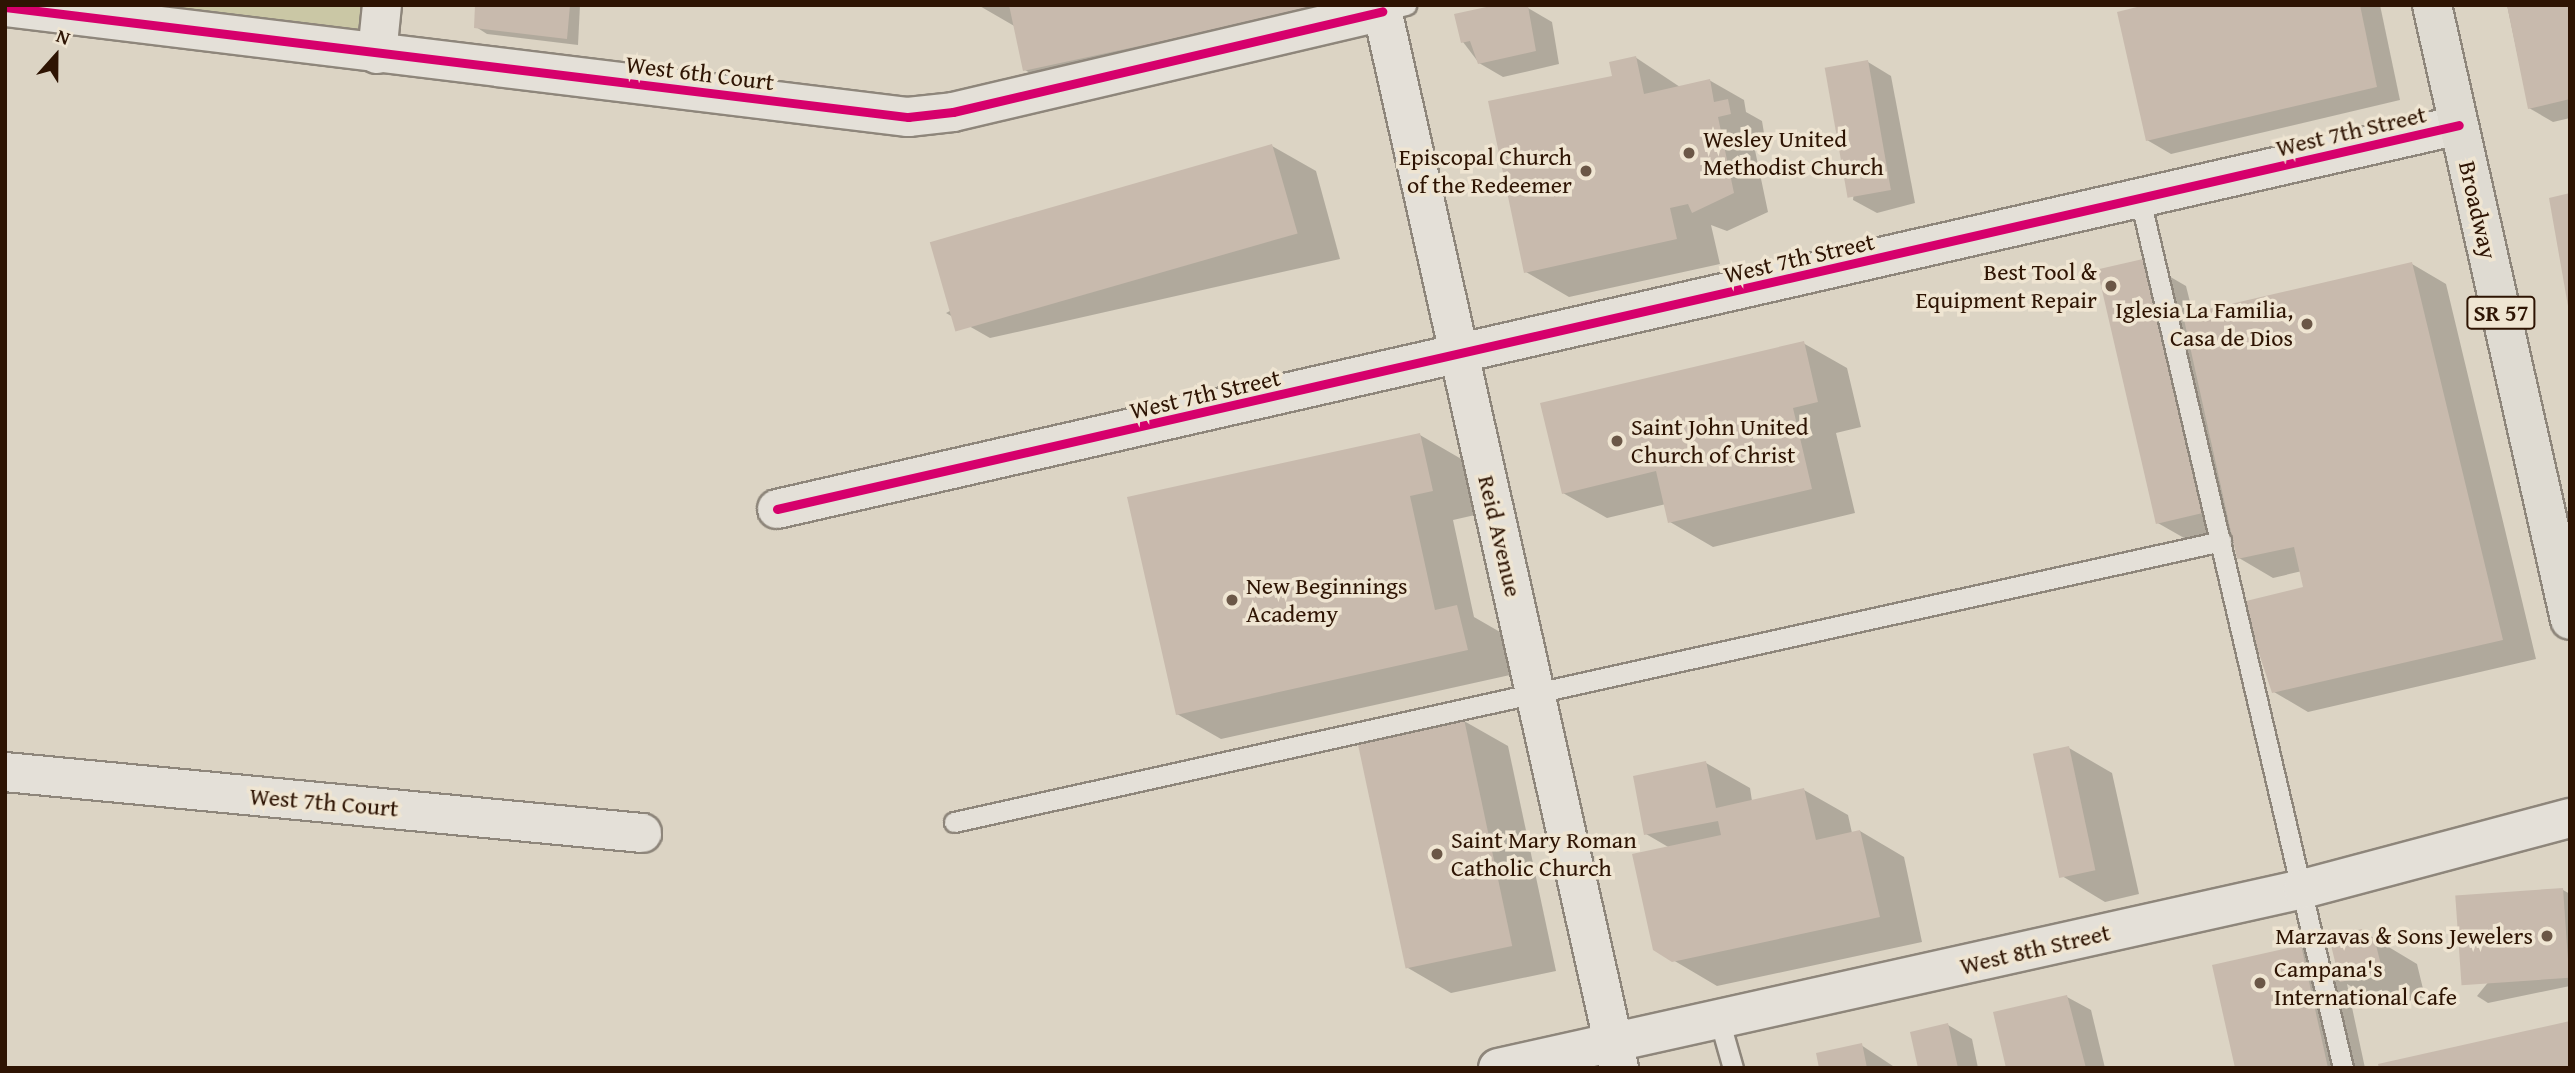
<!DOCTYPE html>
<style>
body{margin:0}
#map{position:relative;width:2575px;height:1073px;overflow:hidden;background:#dcd4c4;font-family:"Gentium Book Plus",serif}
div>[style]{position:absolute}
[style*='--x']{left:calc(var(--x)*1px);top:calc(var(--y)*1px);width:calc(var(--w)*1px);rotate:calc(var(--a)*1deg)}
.green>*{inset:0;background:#cac7a5}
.shadow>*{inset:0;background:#0003}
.building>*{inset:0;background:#c8baad;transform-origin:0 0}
.roads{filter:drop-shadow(2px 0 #8e867b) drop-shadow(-2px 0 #8e867b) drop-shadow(0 2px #8e867b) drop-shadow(0 -2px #8e867b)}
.service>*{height:19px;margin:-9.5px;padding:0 9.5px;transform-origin:9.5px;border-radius:9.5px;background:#e4e0d8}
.minor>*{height:38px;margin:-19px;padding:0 19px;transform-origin:19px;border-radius:19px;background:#e4e0d8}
.tertiary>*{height:38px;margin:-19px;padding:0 19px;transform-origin:19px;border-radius:19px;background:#e4e0d8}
.primary>*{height:38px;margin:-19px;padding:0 19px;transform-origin:19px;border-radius:19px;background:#dfdbd2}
.cycleway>*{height:9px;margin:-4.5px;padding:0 4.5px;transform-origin:4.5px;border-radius:4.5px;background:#d6006c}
.dots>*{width:19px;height:19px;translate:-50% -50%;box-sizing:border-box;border:4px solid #efe5d2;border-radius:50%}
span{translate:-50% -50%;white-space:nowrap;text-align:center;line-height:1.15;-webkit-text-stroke:7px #efe5d2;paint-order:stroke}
.shield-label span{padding:2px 5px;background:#efe5d2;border:2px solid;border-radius:5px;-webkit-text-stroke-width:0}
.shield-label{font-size:23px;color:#2e1403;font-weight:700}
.street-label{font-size:24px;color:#2e1403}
.poi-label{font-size:24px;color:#2e1403}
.left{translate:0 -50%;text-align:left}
.right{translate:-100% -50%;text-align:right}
.frame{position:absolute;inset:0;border:7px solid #2e1403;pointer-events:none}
.north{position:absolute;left:21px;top:21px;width:70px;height:70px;-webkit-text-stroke:5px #efe5d2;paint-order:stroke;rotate:21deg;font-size:19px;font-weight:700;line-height:28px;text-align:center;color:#2e1403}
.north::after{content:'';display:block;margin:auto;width:24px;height:32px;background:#2e1403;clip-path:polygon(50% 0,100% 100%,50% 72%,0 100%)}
</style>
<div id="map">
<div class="green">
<i style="clip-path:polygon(150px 5px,367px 5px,359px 30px)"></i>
</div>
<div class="shadow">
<i style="clip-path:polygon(479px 5px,580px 5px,578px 45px,487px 34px,476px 27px)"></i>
<i style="clip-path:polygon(978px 5px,1347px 5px,1068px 95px,1025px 70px,1016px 27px)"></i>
<i style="clip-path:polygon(2155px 5px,2380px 5px,2400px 100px,2171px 154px,2147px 140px)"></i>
<i style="clip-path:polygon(2507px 5px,2570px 5px,2570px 118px,2553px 122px,2529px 108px)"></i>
<i style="clip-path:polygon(1528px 8px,1552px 22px,1559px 64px,1503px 77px,1479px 63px,1463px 42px)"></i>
<i style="clip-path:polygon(1635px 57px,1680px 87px,1709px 80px,1744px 100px,1746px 112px,1762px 121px,1764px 133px,1752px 136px,1768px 212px,1727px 231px,1711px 225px,1720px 264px,1569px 297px,1526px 272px,1614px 77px)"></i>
<i style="clip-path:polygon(1868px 62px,1891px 76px,1915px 203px,1877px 213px,1853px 200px)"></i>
<i style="clip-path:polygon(1272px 146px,1316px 171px,1340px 259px,990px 338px,946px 313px)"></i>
<i style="clip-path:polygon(2143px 261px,2186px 286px,2193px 314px,2412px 264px,2446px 284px,2536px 659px,2308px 712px,2274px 692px,2305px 589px,2302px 571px,2273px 578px,2239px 558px,2235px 539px,2200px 547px,2156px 522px)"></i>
<i style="clip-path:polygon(1803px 343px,1847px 368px,1861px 427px,1836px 433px,1855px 513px,1713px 547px,1670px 522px,1666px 504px,1607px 518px,1563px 493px)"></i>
<i style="clip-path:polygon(1420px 435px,1463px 460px,1475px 515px,1453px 520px,1474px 617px,1500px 632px,1510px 675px,1221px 739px,1177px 714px)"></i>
<i style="clip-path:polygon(1464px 721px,1508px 746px,1556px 971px,1451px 993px,1408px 968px)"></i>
<i style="clip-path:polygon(2069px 748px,2112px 773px,2139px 894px,2105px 902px,2062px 876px)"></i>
<i style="clip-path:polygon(1706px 763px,1750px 788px,1752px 801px,1804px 790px,1848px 815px,1852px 833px,1860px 831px,1904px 857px,1922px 942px,1717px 986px,1673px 960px,1670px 848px,1646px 834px)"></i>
<i style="clip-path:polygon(2563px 890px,2570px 894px,2570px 986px,2488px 1003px,2477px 996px)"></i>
<i style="clip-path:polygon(2362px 931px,2417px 964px,2425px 997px,2385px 1006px,2347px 984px,2365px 1068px,2237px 1068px,2301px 947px,2338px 969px)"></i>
<i style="clip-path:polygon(2067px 997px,2091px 1010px,2105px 1068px,2008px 1068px)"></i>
<i style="clip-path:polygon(1948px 1025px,1972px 1039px,1978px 1068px,1920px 1068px)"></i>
<i style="clip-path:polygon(1861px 1045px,1896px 1068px,1821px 1068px)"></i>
</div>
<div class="building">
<i style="clip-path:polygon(475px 5px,570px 5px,567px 39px,474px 28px)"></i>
<i style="clip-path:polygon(1009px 5px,1310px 5px,1311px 9px,1023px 71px)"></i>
<i style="clip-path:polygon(2145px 5px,2360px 5px,2377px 87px,2146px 141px,2117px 12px)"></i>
<i style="clip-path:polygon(2507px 5px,2570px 5px,2570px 99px,2528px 109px)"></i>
<i style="clip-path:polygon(1491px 6px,1528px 6px,1536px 51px,1478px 64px,1470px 41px,1461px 43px,1454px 14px)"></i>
<i style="clip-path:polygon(1636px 56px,1644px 94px,1710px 79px,1714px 102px,1728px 99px,1731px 114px,1718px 117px,1734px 193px,1692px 213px,1688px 204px,1670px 208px,1677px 239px,1524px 273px,1488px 101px,1612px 76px,1609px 62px)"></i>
<i style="left:1868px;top:60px;width:132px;height:44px;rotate:80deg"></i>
<i style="left:1272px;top:144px;width:93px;height:356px;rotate:74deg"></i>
<i style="clip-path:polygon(2570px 193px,2570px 306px,2568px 306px,2549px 198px)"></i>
<i style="left:2143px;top:259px;width:261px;height:47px;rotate:77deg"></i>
<i style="clip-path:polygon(2412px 262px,2503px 640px,2272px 693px,2242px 602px,2303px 587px,2294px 547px,2237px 559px,2183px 315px)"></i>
<i style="clip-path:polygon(1804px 341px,1818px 402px,1793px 408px,1812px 489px,1668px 523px,1656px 471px,1562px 494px,1540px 403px)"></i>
<i style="clip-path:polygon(1420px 433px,1433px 491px,1410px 496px,1435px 610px,1457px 605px,1468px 650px,1176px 715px,1127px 497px)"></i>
<i style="left:1464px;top:719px;width:232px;height:109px;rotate:78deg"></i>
<i style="left:2069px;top:746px;width:127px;height:37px;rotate:78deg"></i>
<i style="clip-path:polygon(1706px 761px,1716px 808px,1804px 788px,1816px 840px,1860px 830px,1880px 917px,1672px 962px,1653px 950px,1632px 854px,1721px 835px,1718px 821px,1644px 835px,1633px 776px)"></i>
<i style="left:2563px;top:888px;width:90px;height:108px;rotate:86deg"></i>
<i style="clip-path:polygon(2362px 929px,2364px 939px,2374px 937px,2383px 973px,2340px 982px,2329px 937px)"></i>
<i style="clip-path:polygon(2301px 945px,2328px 1068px,2235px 1068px,2212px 965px)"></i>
<i style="clip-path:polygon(2067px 995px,2086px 1068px,2006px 1068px,1993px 1012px)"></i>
<i style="clip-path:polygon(2570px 1021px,2570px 1068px,2379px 1068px,2378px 1064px)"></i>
<i style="clip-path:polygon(1948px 1023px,1958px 1068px,1918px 1068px,1910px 1032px)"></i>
<i style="clip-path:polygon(1862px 1043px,1867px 1068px,1819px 1068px,1816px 1053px)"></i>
</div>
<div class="roads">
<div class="service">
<i style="--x:1382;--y:11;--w:25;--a:-14"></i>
<i style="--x:2140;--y:199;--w:892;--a:76.85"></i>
<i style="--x:954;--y:822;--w:1298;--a:-12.5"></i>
<i style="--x:1719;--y:1019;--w:51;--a:74.1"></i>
</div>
<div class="minor">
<i style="--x:5;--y:7;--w:910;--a:6.95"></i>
<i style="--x:908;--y:117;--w:45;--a:-6.3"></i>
<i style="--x:953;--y:112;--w:441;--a:-13.2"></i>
<i style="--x:377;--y:54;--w:49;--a:-84.2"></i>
<i style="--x:777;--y:509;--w:1725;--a:-12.86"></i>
<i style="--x:5;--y:772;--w:640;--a:5.47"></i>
<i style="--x:1498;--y:1068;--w:825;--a:-12.54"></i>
<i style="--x:2303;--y:889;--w:276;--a:-14.9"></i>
</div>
<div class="tertiary">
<i style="--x:1381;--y:5;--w:1089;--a:77.38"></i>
</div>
<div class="primary">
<i style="--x:2432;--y:5;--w:630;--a:77.35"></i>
</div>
</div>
<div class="cycleway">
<i style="--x:5;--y:7;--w:910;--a:6.95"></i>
<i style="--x:908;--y:117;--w:45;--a:-6.3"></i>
<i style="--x:953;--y:112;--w:441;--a:-13.2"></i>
<i style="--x:777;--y:509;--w:1725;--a:-12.86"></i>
</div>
<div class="dots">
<i style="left:1689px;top:153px;background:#6b5747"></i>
<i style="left:1586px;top:171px;background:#6b5747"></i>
<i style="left:2111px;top:286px;background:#6b5747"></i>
<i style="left:2307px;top:324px;background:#6b5747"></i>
<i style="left:1617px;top:441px;background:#6b5747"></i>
<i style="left:1232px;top:600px;background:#6b5747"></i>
<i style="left:1437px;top:854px;background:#6b5747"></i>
<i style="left:2547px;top:936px;background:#6b5747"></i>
<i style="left:2260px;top:983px;background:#6b5747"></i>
</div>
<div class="shield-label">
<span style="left:2501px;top:313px">SR 57</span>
</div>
<div class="street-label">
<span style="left:700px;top:73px;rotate:7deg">West 6th Court</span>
<span style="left:2351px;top:131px;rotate:-13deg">West 7th Street</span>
<span style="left:2478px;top:210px;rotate:77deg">Broadway</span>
<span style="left:1799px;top:258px;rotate:-13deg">West 7th Street</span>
<span style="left:1205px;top:394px;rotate:-13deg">West 7th Street</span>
<span style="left:1500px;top:536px;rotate:77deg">Reid Avenue</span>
<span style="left:324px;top:802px;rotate:5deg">West 7th Court</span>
<span style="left:2035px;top:949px;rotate:-13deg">West 8th Street</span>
</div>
<div class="poi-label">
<span class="left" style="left:1703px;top:153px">Wesley United<br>Methodist Church</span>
<span class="right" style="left:1572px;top:171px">Episcopal Church<br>of the Redeemer</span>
<span class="right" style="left:2097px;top:286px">Best Tool &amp;<br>Equipment Repair</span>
<span class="right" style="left:2293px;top:324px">Iglesia La Familia,<br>Casa de Dios</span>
<span class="left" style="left:1631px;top:441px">Saint John United<br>Church of Christ</span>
<span class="left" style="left:1246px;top:600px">New Beginnings<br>Academy</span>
<span class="left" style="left:1451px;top:854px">Saint Mary Roman<br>Catholic Church</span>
<span class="right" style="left:2533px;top:936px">Marzavas &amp; Sons Jewelers</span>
<span class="left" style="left:2274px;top:983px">Campana's<br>International Cafe</span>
</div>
<div class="frame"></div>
<div class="north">N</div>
</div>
